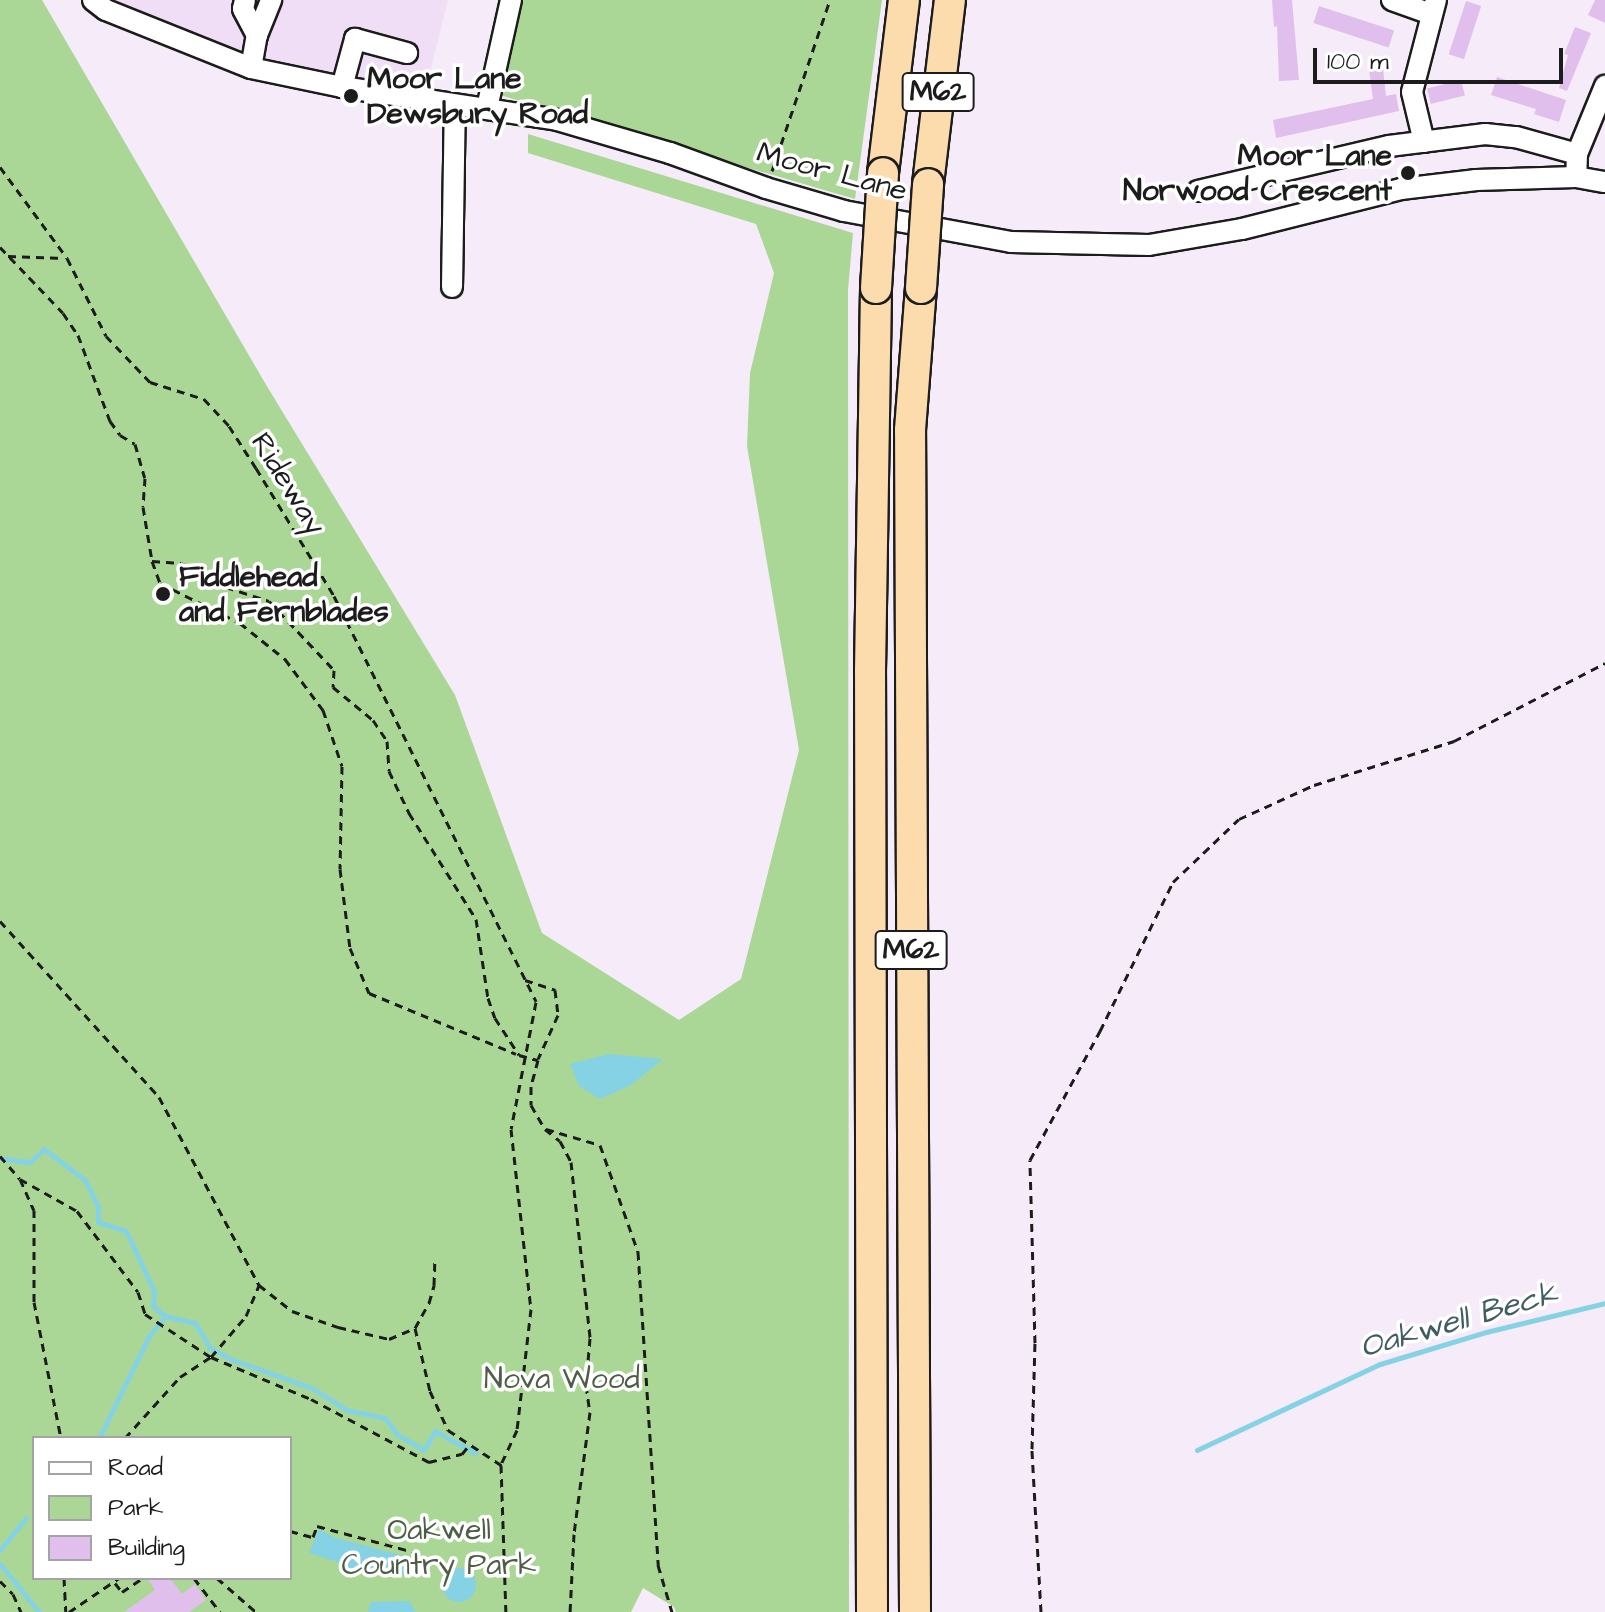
<!DOCTYPE html>
<style>
body{margin:0}
#map{position:relative;width:1605px;height:1612px;overflow:hidden;background:#f6ecf9;font-family:"Architects Daughter",sans-serif}
div>[style]{position:absolute}
[style*='--x']{left:calc(var(--x)*1px);top:calc(var(--y)*1px);width:calc(var(--w)*1px);rotate:calc(var(--a)*1deg)}
.built>*{inset:0;background:#efdef5}
.green>*{inset:0;background:#aad795}
.water>*{inset:0;background:#85d2e4}
.round{border-radius:50%}
.stream>*{height:5px;margin:-2.5px;padding:0 2.5px;transform-origin:2.5px;border-radius:2.5px;background:#85d2e4}
.building>*{inset:0;background:#e0bfec;transform-origin:0 0}
.path>*{height:3px;margin-top:-1.5px;transform-origin:0;background:repeating-linear-gradient(90deg,#1c1c1c 0 8px,transparent 0 14px)}
.roads{filter:drop-shadow(2px 0 #1c1c1c) drop-shadow(-2px 0 #1c1c1c) drop-shadow(0 2px #1c1c1c) drop-shadow(0 -2px #1c1c1c)}
.minor>*{height:20px;margin:-10px;padding:0 10px;transform-origin:10px;border-radius:10px;background:#fff}
.highway>*{height:30px;margin:-15px;padding:0 15px;transform-origin:15px;border-radius:15px;background:#fcdcac}
.bridges{filter:drop-shadow(2px 0 #1c1c1c) drop-shadow(-2px 0 #1c1c1c) drop-shadow(0 2px #1c1c1c) drop-shadow(0 -2px #1c1c1c)}
.highway-bridge>*{height:30px;margin:-15px;padding:0 15px;transform-origin:15px;border-radius:15px;background:#fcdcac}
.dots>*{width:22px;height:22px;translate:-50% -50%;box-sizing:border-box;border:4px solid #fff;border-radius:50%}
span{translate:-50% -50%;white-space:nowrap;text-align:center;line-height:1.15;-webkit-text-stroke:7px #fff;paint-order:stroke}
.shield-label span{padding:2px 6px;background:#fff;border:2px solid;border-radius:6px;-webkit-text-stroke-width:0}
.shield-label{font-size:28px;color:#1c1c1c;font-weight:700}
.poi-label{font-size:30px;color:#1c1c1c;font-weight:700}
.left{translate:0 -50%;text-align:left}
.right{translate:-100% -50%;text-align:right}
.street-label{font-size:30px;color:#1c1c1c}
.park-label{font-size:30px;color:#4e5d46}
.water-label{font-size:32px;color:#415c62;font-style:italic}
.legend{position:absolute;left:32px;top:1436px;width:260px;height:144px;box-sizing:border-box;background:#fff;border:2px solid #a4a4a4;margin:0;padding:10px 14px;list-style:none;font-size:24px;color:#1c1c1c}
.legend li{display:flex;align-items:center;gap:16px;height:40px}
.legend b{width:40px;border:2px solid #a4a4a4}
.scale{position:absolute;left:1313px;top:48px;width:250px;height:36px;box-sizing:border-box;border:4px solid #1c1c1c;border-top:0;padding-left:10px;font-size:24px;line-height:28px;white-space:nowrap;color:#1c1c1c;-webkit-text-stroke:6px #fff;paint-order:stroke}
</style>
<div id="map">
<div class="built">
<i style="clip-path:polygon(93px 0,448px 0,423px 100px,251px 68px)"></i>
</div>
<div class="green">
<i style="clip-path:polygon(evenodd,0 0,42px 0,265px 383px,455px 695px,542px 933px,679px 1020px,741px 979px,799px 750px,747px 446px,750px 373px,774px 273px,756px 224px,528px 153px,528px 134px,853px 233px,848px 290px,849px 1612px,676px 1612px,674px 1607px,643px 1588px,631px 1612px,0 1612px,0 0,34px 1438px,290px 1438px,290px 1578px,34px 1578px,34px 1438px)"></i>
<i style="clip-path:polygon(519px 0,882px 0,855px 199px,496px 94px)"></i>
</div>
<div class="water">
<i style="clip-path:polygon(609px 1054px,663px 1059px,631px 1085px,600px 1099px,579px 1086px,570px 1064px)"></i>
<i style="clip-path:polygon(319px 1529px,336px 1538px,408px 1557px,413px 1563px,413px 1574px,341px 1572px,338px 1562px,309px 1553px)"></i>
<i class="round" style="left:442px;top:1568px;width:34px;height:34px"></i>
<i style="clip-path:polygon(409px 1601px,416px 1612px,368px 1612px,371px 1602px)"></i>
</div>
<div class="stream">
<i style="--x:0;--y:1158;--w:30;--a:8"></i>
<i style="--x:30;--y:1162;--w:19;--a:-43"></i>
<i style="--x:44;--y:1149;--w:51;--a:37.1"></i>
<i style="--x:85;--y:1180;--w:30;--a:64"></i>
<i style="--x:98;--y:1207;--w:15;--a:90"></i>
<i style="--x:98;--y:1222;--w:29;--a:18"></i>
<i style="--x:126;--y:1231;--w:66;--a:65"></i>
<i style="--x:154;--y:1291;--w:15;--a:94"></i>
<i style="--x:153;--y:1306;--w:16;--a:40"></i>
<i style="--x:165;--y:1316;--w:31;--a:13"></i>
<i style="--x:195;--y:1323;--w:29;--a:59"></i>
<i style="--x:210;--y:1348;--w:26;--a:28"></i>
<i style="--x:233;--y:1360;--w:84;--a:19.5"></i>
<i style="--x:312;--y:1388;--w:41;--a:32.2"></i>
<i style="--x:347;--y:1410;--w:39;--a:12"></i>
<i style="--x:385;--y:1418;--w:21;--a:53"></i>
<i style="--x:398;--y:1435;--w:30;--a:30"></i>
<i style="--x:424;--y:1450;--w:22;--a:-60"></i>
<i style="--x:435;--y:1431;--w:46;--a:28.8"></i>
<i style="--x:99;--y:1438;--w:114;--a:-63.9"></i>
<i style="--x:149;--y:1336;--w:26;--a:-51"></i>
<i style="--x:1197;--y:1450;--w:202;--a:-25.2"></i>
<i style="--x:1380;--y:1364;--w:111;--a:-16.8"></i>
<i style="--x:1486;--y:1332;--w:122;--a:-13.7"></i>
<i style="--x:0;--y:1550;--w:41;--a:-50.9"></i>
<i style="--x:0;--y:1564;--w:62;--a:50.9"></i>
</div>
<div class="building">
<i style="clip-path:polygon(1272px 0,1292px 0,1299px 80px,1279px 81px,1277px 26px,1274px 27px)"></i>
<i style="clip-path:polygon(1595px 0,1605px 0,1605px 23px,1588px 15px)"></i>
<i style="left:1466px;top:1px;width:16px;height:56px;rotate:18deg"></i>
<i style="left:1319px;top:6px;width:79px;height:18px;rotate:18deg"></i>
<i style="clip-path:polygon(1575px 27px,1591px 33px,1567px 91px,1559px 88px,1568px 55px,1564px 54px)"></i>
<i style="clip-path:polygon(1383px 68px,1386px 96px,1396px 94px,1399px 111px,1276px 138px,1273px 120px,1373px 99px,1369px 70px)"></i>
<i style="clip-path:polygon(1497px 77px,1566px 100px,1559px 122px,1534px 114px,1536px 109px,1491px 95px)"></i>
<i style="left:1461px;top:80px;width:16px;height:35px;rotate:76deg"></i>
<i style="clip-path:polygon(147px 1578px,170px 1578px,182px 1594px,195px 1584px,206px 1600px,189px 1612px,124px 1612px,155px 1590px)"></i>
</div>
<div class="path">
<i style="--x:0;--y:167;--w:113;--a:53.6"></i>
<i style="--x:67;--y:258;--w:87;--a:63.4"></i>
<i style="--x:106;--y:336;--w:64;--a:46.3"></i>
<i style="--x:150;--y:382;--w:57;--a:17.5"></i>
<i style="--x:204;--y:399;--w:37;--a:47"></i>
<i style="--x:229;--y:426;--w:50;--a:57.3"></i>
<i style="--x:256;--y:468;--w:150;--a:58.6"></i>
<i style="--x:334;--y:596;--w:453;--a:63.5"></i>
<i style="--x:536;--y:1002;--w:129;--a:101.1"></i>
<i style="--x:511;--y:1129;--w:181;--a:83.7"></i>
<i style="--x:531;--y:1309;--w:122;--a:96.6"></i>
<i style="--x:517;--y:1430;--w:38;--a:115"></i>
<i style="--x:501;--y:1465;--w:147;--a:88.1"></i>
<i style="--x:772;--y:171;--w:181;--a:-71.3"></i>
<i style="--x:0;--y:247;--w:91;--a:46.3"></i>
<i style="--x:63;--y:313;--w:27;--a:56"></i>
<i style="--x:78;--y:335;--w:92;--a:69.6"></i>
<i style="--x:110;--y:421;--w:17;--a:54"></i>
<i style="--x:120;--y:435;--w:17;--a:31"></i>
<i style="--x:135;--y:444;--w:35;--a:74"></i>
<i style="--x:145;--y:478;--w:29;--a:94"></i>
<i style="--x:143;--y:507;--w:55;--a:80.5"></i>
<i style="--x:152;--y:561;--w:23;--a:70"></i>
<i style="--x:160;--y:583;--w:89;--a:26.6"></i>
<i style="--x:240;--y:623;--w:58;--a:38.7"></i>
<i style="--x:285;--y:659;--w:64;--a:53.3"></i>
<i style="--x:323;--y:710;--w:59;--a:71.3"></i>
<i style="--x:342;--y:766;--w:103;--a:91.1"></i>
<i style="--x:340;--y:869;--w:80;--a:82.8"></i>
<i style="--x:350;--y:948;--w:49;--a:67.1"></i>
<i style="--x:369;--y:993;--w:159;--a:22.5"></i>
<i style="--x:8;--y:256;--w:56;--a:2"></i>
<i style="--x:152;--y:561;--w:29;--a:4"></i>
<i style="--x:181;--y:563;--w:51;--a:28.1"></i>
<i style="--x:226;--y:587;--w:45;--a:18"></i>
<i style="--x:269;--y:601;--w:95;--a:46.7"></i>
<i style="--x:334;--y:670;--w:17;--a:93"></i>
<i style="--x:333;--y:687;--w:52;--a:39.5"></i>
<i style="--x:373;--y:720;--w:25;--a:56"></i>
<i style="--x:387;--y:741;--w:30;--a:86"></i>
<i style="--x:389;--y:771;--w:47;--a:64.5"></i>
<i style="--x:409;--y:813;--w:125;--a:57.7"></i>
<i style="--x:476;--y:919;--w:80;--a:81.4"></i>
<i style="--x:488;--y:998;--w:21;--a:71"></i>
<i style="--x:495;--y:1018;--w:44;--a:57"></i>
<i style="--x:519;--y:1055;--w:20;--a:15"></i>
<i style="--x:538;--y:1060;--w:27;--a:105"></i>
<i style="--x:531;--y:1086;--w:19;--a:90"></i>
<i style="--x:531;--y:1105;--w:28;--a:60"></i>
<i style="--x:545;--y:1129;--w:19;--a:39"></i>
<i style="--x:560;--y:1141;--w:24;--a:62"></i>
<i style="--x:571;--y:1162;--w:177;--a:83.8"></i>
<i style="--x:590;--y:1338;--w:47;--a:94.9"></i>
<i style="--x:586;--y:1385;--w:27;--a:82"></i>
<i style="--x:590;--y:1412;--w:123;--a:97.5"></i>
<i style="--x:574;--y:1534;--w:78;--a:92.9"></i>
<i style="--x:0;--y:921;--w:237;--a:47.9"></i>
<i style="--x:159;--y:1097;--w:213;--a:62"></i>
<i style="--x:259;--y:1285;--w:42;--a:38.2"></i>
<i style="--x:292;--y:1311;--w:49;--a:19.2"></i>
<i style="--x:338;--y:1327;--w:52;--a:13.2"></i>
<i style="--x:389;--y:1339;--w:28;--a:-23"></i>
<i style="--x:415;--y:1328;--w:29;--a:-61"></i>
<i style="--x:429;--y:1303;--w:19;--a:-74"></i>
<i style="--x:434;--y:1285;--w:27;--a:-88"></i>
<i style="--x:525;--y:980;--w:32;--a:18"></i>
<i style="--x:555;--y:990;--w:25;--a:83"></i>
<i style="--x:558;--y:1015;--w:48;--a:114.4"></i>
<i style="--x:546;--y:1129;--w:56;--a:16.5"></i>
<i style="--x:600;--y:1145;--w:114;--a:70.4"></i>
<i style="--x:638;--y:1252;--w:314;--a:86.3"></i>
<i style="--x:658;--y:1565;--w:49;--a:73.4"></i>
<i style="--x:0;--y:1156;--w:30;--a:49"></i>
<i style="--x:20;--y:1179;--w:34;--a:66"></i>
<i style="--x:34;--y:1210;--w:92;--a:90"></i>
<i style="--x:34;--y:1302;--w:139;--a:78.8"></i>
<i style="--x:20;--y:1179;--w:65;--a:29.3"></i>
<i style="--x:77;--y:1211;--w:101;--a:53"></i>
<i style="--x:138;--y:1292;--w:23;--a:72"></i>
<i style="--x:145;--y:1314;--w:79;--a:33.1"></i>
<i style="--x:211;--y:1357;--w:108;--a:22.8"></i>
<i style="--x:311;--y:1399;--w:134;--a:28.1"></i>
<i style="--x:429;--y:1462;--w:34;--a:-14"></i>
<i style="--x:462;--y:1454;--w:14;--a:-51"></i>
<i style="--x:415;--y:1328;--w:65;--a:76.6"></i>
<i style="--x:430;--y:1391;--w:43;--a:65.2"></i>
<i style="--x:448;--y:1430;--w:64;--a:33.4"></i>
<i style="--x:125;--y:1438;--w:82;--a:-48"></i>
<i style="--x:180;--y:1377;--w:37;--a:-33"></i>
<i style="--x:211;--y:1357;--w:54;--a:-49.5"></i>
<i style="--x:246;--y:1316;--w:34;--a:-67"></i>
<i style="--x:290;--y:1531;--w:24;--a:15"></i>
<i style="--x:313;--y:1537;--w:12;--a:-70"></i>
<i style="--x:317;--y:1526;--w:100;--a:15"></i>
<i style="--x:414;--y:1552;--w:9;--a:58"></i>
<i style="--x:64;--y:1578;--w:34;--a:87"></i>
<i style="--x:194;--y:1578;--w:43;--a:52.6"></i>
<i style="--x:217;--y:1578;--w:52;--a:41.1"></i>
<i style="--x:0;--y:1581;--w:18;--a:45"></i>
<i style="--x:13;--y:1594;--w:20;--a:66"></i>
<i style="--x:115;--y:1583;--w:11;--a:52"></i>
<i style="--x:122;--y:1592;--w:25;--a:-34"></i>
<i style="--x:69;--y:1612;--w:60;--a:-34.2"></i>
<i style="--x:1041;--y:1612;--w:163;--a:-93.2"></i>
<i style="--x:1032;--y:1449;--w:106;--a:-88.4"></i>
<i style="--x:1035;--y:1343;--w:183;--a:-91.6"></i>
<i style="--x:1030;--y:1160;--w:147;--a:-61.5"></i>
<i style="--x:1100;--y:1031;--w:166;--a:-63.9"></i>
<i style="--x:1173;--y:882;--w:91;--a:-43.7"></i>
<i style="--x:1239;--y:819;--w:82;--a:-24.4"></i>
<i style="--x:1314;--y:785;--w:147;--a:-17.4"></i>
<i style="--x:1454;--y:741;--w:170;--a:-27.3"></i>
</div>
<div class="roads">
<div class="minor">
<i style="--x:93;--y:0;--w:16;--a:38"></i>
<i style="--x:106;--y:10;--w:156;--a:21.8"></i>
<i style="--x:251;--y:68;--w:93;--a:11.8"></i>
<i style="--x:342;--y:87;--w:218;--a:8.7"></i>
<i style="--x:557;--y:120;--w:118;--a:16.3"></i>
<i style="--x:670;--y:153;--w:102;--a:20"></i>
<i style="--x:766;--y:188;--w:81;--a:16.4"></i>
<i style="--x:844;--y:211;--w:170;--a:10.5"></i>
<i style="--x:1011;--y:242;--w:138;--a:1.2"></i>
<i style="--x:1149;--y:245;--w:94;--a:-9.8"></i>
<i style="--x:1242;--y:229;--w:164;--a:-14.1"></i>
<i style="--x:1401;--y:189;--w:76;--a:-6.8"></i>
<i style="--x:1476;--y:180;--w:100;--a:-1.7"></i>
<i style="--x:1576;--y:177;--w:29;--a:10"></i>
<i style="--x:245;--y:0;--w:9;--a:103"></i>
<i style="--x:243;--y:9;--w:30;--a:62"></i>
<i style="--x:1392;--y:0;--w:41;--a:19.7"></i>
<i style="--x:251;--y:68;--w:34;--a:-80"></i>
<i style="--x:257;--y:35;--w:38;--a:-68"></i>
<i style="--x:342;--y:87;--w:50;--a:-74.8"></i>
<i style="--x:355;--y:39;--w:54;--a:15.1"></i>
<i style="--x:487;--y:108;--w:111;--a:-77.5"></i>
<i style="--x:1424;--y:142;--w:51;--a:-103.5"></i>
<i style="--x:1412;--y:92;--w:95;--a:-75.4"></i>
<i style="--x:1577;--y:154;--w:74;--a:-67.6"></i>
<i style="--x:1198;--y:191;--w:196;--a:-13.3"></i>
<i style="--x:1389;--y:146;--w:97;--a:-7.1"></i>
<i style="--x:1485;--y:134;--w:31;--a:6"></i>
<i style="--x:1516;--y:137;--w:63;--a:15.6"></i>
<i style="--x:1577;--y:154;--w:23;--a:92"></i>
<i style="--x:452;--y:287;--w:182;--a:-89.1"></i>
</div>
<div class="highway">
<i style="--x:883;--y:173;--w:174;--a:-83.1"></i>
<i style="--x:928;--y:184;--w:185;--a:-83.2"></i>
<i style="--x:872;--y:1612;--w:941;--a:-90.12"></i>
<i style="--x:870;--y:671;--w:383;--a:-89.1"></i>
<i style="--x:915;--y:1612;--w:1182;--a:-90.24"></i>
<i style="--x:910;--y:430;--w:142;--a:-85.6"></i>
</div>
</div>
<div class="bridges">
<div class="highway-bridge">
<i style="--x:876;--y:288;--w:115;--a:-86.5"></i>
<i style="--x:921;--y:288;--w:104;--a:-86.1"></i>
</div>
</div>
<div class="dots">
<i style="left:351px;top:96px;background:#1c1c1c"></i>
<i style="left:1408px;top:173px;background:#1c1c1c"></i>
<i style="left:163px;top:594px;background:#1c1c1c"></i>
</div>
<div class="shield-label">
<span style="left:938px;top:92px">M62</span>
<span style="left:911px;top:950px">M62</span>
</div>
<div class="poi-label">
<span class="left" style="left:367px;top:96px">Moor Lane<br>Dewsbury Road</span>
<span class="right" style="left:1392px;top:173px">Moor Lane<br>Norwood Crescent</span>
<span class="left" style="left:179px;top:594px">Fiddlehead<br>and Fernblades</span>
</div>
<div class="street-label">
<span style="left:832px;top:172px;rotate:15deg">Moor Lane</span>
<span style="left:288px;top:484px;rotate:58deg">Rideway</span>
</div>
<div class="park-label">
<span style="left:562px;top:1379px">Nova Wood</span>
<span style="left:439px;top:1547px">Oakwell<br>Country Park</span>
</div>
<div class="water-label">
<span style="left:1459px;top:1321px;rotate:-16deg">Oakwell Beck</span>
</div>
<ul class="legend">
<li><b style="height:10px;background:#fff"></b>Road</li>
<li><b style="height:22px;background:#aad795"></b>Park</li>
<li><b style="height:22px;background:#e0bfec"></b>Building</li>
</ul>
<div class="scale">100 m</div>
</div>
